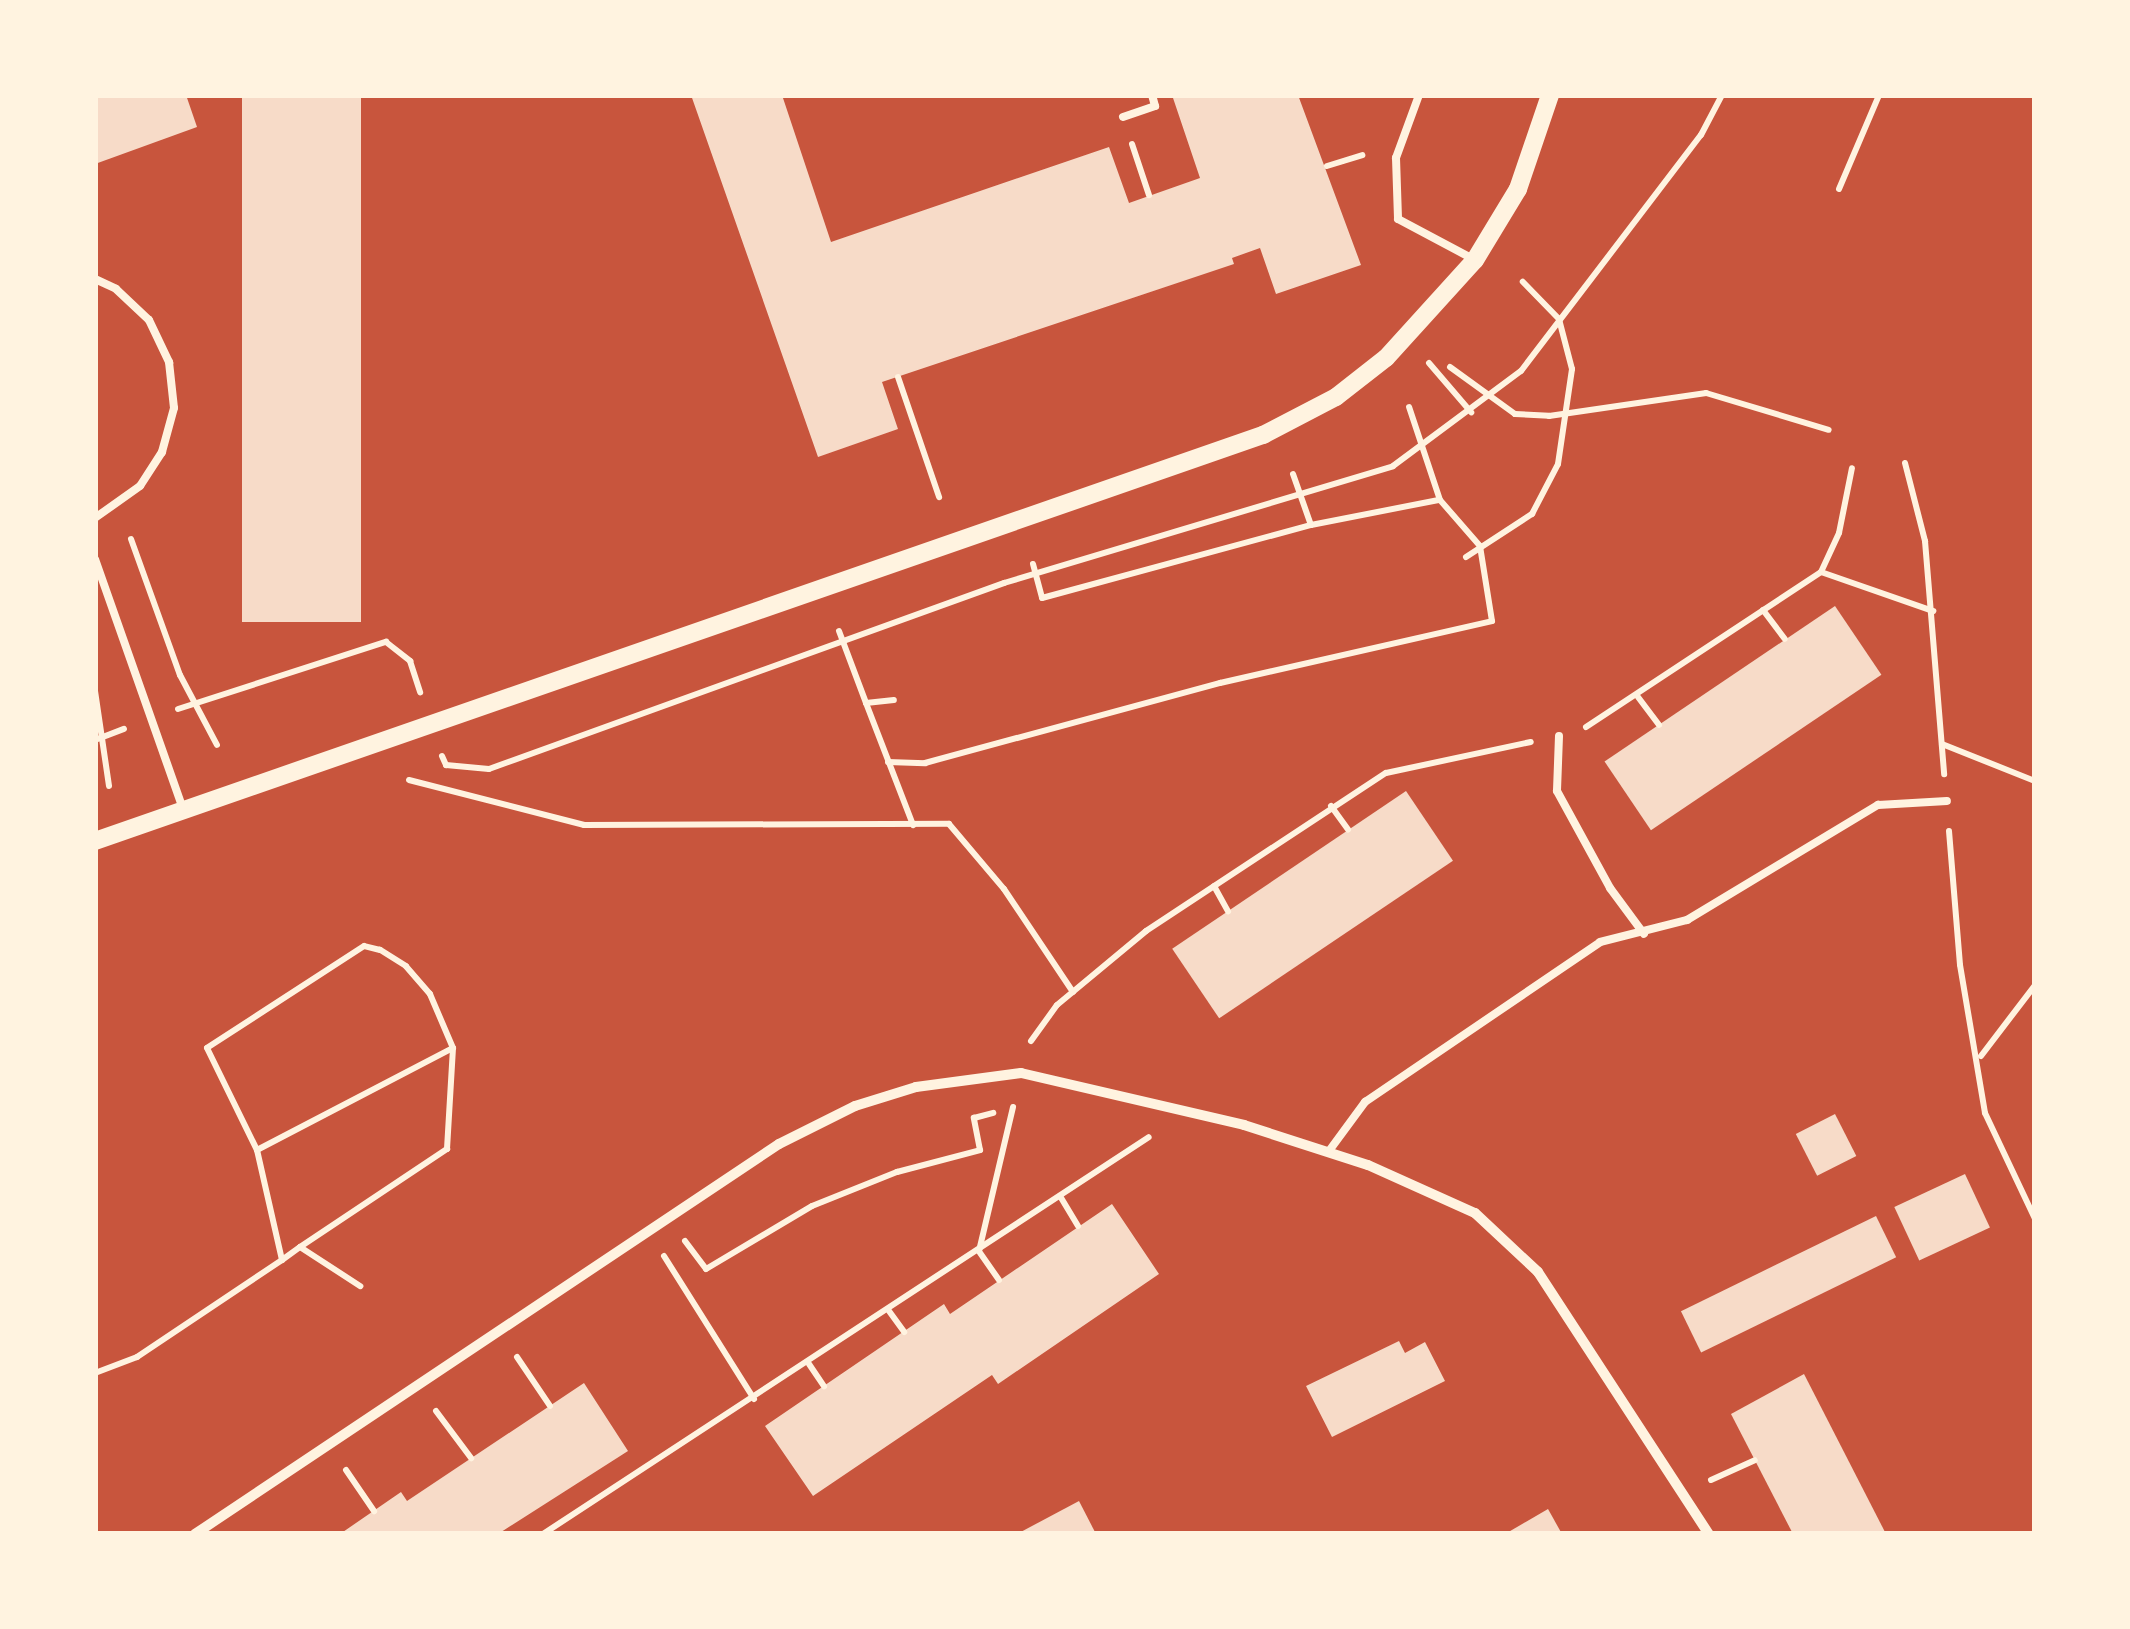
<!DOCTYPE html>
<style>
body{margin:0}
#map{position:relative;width:2130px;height:1629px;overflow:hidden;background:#c8553d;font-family:"PT Sans",sans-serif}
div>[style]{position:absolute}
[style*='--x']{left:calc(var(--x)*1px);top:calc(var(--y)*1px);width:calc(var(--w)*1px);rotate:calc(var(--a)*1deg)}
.building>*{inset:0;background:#f7dbc8;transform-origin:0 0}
.path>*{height:6px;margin:-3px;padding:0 3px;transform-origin:3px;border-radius:3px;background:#fff3e0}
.service>*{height:8px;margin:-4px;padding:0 4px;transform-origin:4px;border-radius:4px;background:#fff3e0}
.minor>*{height:10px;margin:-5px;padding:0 5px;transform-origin:5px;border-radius:5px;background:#fff3e0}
.tertiary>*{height:18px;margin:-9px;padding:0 9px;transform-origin:9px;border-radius:9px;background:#fff3e0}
span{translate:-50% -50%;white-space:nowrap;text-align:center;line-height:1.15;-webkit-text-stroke:8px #fff3e0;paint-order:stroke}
.frame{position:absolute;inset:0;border:98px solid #fff3e0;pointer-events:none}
</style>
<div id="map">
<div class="building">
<i style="clip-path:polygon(95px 95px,186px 95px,197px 127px,95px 164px)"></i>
<i style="left:242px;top:95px;width:119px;height:527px"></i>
<i style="clip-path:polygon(691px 95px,782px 95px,831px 242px,1109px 147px,1129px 203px,1200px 178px,1172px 95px,1298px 95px,1361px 265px,1276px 294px,1260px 248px,1232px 258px,1234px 264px,882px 382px,898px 429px,818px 457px)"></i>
<i style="left:1835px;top:606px;width:83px;height:278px;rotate:56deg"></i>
<i style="left:1406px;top:791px;width:84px;height:282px;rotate:56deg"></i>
<i style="left:1835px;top:1114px;width:47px;height:44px;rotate:63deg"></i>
<i style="left:1965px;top:1174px;width:59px;height:78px;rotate:65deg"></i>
<i style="clip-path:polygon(1112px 1204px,1159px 1274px,998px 1384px,992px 1375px,813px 1496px,765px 1426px,944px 1304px,950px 1314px)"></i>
<i style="left:1876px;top:1216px;width:46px;height:217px;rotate:64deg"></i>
<i style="clip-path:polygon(1399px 1341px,1405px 1353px,1425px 1342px,1445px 1381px,1332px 1437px,1306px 1386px)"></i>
<i style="clip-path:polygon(1804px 1374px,1886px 1534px,1793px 1534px,1731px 1414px)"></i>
<i style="clip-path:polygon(584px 1383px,628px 1451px,498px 1534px,340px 1534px,401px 1492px,407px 1501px)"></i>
<i style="clip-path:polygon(1079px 1501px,1096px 1534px,1017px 1534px)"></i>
<i style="clip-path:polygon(1548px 1509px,1562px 1534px,1505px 1534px)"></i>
</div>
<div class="path">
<i style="--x:1132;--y:144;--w:54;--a:71.6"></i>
<i style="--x:1327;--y:166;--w:37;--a:-17"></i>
<i style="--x:1839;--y:189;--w:102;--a:-66.9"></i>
<i style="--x:1429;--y:363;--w:65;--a:49.4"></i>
<i style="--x:1450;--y:367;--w:80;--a:35.9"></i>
<i style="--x:1515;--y:414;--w:34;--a:3"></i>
<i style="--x:1549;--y:416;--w:159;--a:-8.3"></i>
<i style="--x:1706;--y:393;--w:128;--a:16.7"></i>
<i style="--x:898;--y:377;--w:127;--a:71.1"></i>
<i style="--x:1905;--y:463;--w:81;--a:75.6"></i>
<i style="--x:1925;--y:541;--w:234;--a:85.3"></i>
<i style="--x:1293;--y:474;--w:54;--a:70.6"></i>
<i style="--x:131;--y:539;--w:145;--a:70.2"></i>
<i style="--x:180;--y:675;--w:79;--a:62.1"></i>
<i style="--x:1466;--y:557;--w:79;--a:-33.1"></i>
<i style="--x:1532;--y:514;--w:56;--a:-62.5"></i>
<i style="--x:1558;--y:464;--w:96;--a:-81.6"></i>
<i style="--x:1572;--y:369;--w:52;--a:-104.6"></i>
<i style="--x:1559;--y:319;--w:52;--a:-134.2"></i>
<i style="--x:1033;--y:564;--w:35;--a:75"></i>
<i style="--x:1042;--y:598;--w:279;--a:-15.2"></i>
<i style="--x:1311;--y:525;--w:130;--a:-11.1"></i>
<i style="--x:1821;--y:572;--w:43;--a:-65.2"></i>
<i style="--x:1839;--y:533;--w:66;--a:-78.7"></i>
<i style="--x:1763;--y:610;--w:36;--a:53"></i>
<i style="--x:839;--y:631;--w:77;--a:69.4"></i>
<i style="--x:866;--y:703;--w:28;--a:-6"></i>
<i style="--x:95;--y:691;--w:96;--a:81.6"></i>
<i style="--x:1638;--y:697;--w:35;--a:53"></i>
<i style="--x:866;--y:703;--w:131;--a:68.9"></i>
<i style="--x:178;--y:709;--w:219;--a:-17.9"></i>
<i style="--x:386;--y:642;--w:31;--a:38"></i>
<i style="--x:410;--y:661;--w:33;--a:72"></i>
<i style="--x:1586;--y:727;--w:282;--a:-33.4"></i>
<i style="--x:1821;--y:572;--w:119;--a:19.2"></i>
<i style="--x:95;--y:740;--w:31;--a:-21"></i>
<i style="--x:1942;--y:744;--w:100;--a:21.7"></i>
<i style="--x:442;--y:756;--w:10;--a:66"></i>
<i style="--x:446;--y:765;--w:43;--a:5.3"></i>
<i style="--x:489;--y:769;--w:548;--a:-19.86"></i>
<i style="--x:1004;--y:583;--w:406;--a:-16.7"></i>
<i style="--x:1393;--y:466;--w:159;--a:-36.6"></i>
<i style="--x:1521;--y:371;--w:297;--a:-52.7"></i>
<i style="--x:1701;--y:135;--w:45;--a:-62.3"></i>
<i style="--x:888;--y:762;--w:37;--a:2"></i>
<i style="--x:925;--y:763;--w:306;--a:-15.2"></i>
<i style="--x:1220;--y:683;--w:279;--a:-12.8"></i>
<i style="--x:1492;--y:621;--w:76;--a:-99.1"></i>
<i style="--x:1480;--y:546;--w:61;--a:-131"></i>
<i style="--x:1440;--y:500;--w:98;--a:-108.4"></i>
<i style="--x:409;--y:780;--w:181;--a:14.4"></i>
<i style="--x:584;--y:825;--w:365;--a:-0.2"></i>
<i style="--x:949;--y:824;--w:85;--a:49.8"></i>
<i style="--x:1004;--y:889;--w:124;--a:56.2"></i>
<i style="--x:1331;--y:806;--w:29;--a:54"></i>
<i style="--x:1949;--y:831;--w:134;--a:85.3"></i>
<i style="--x:1960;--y:965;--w:150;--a:80.4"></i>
<i style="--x:1985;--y:1113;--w:117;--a:64.7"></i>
<i style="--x:1214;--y:886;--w:29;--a:61"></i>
<i style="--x:1031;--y:1041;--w:44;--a:-54.2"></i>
<i style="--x:1057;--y:1005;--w:116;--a:-39.7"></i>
<i style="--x:1146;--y:931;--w:287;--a:-33.4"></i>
<i style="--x:1386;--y:773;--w:148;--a:-12.1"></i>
<i style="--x:1981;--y:1056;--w:89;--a:-52.7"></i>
<i style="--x:257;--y:1150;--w:221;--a:-27.5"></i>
<i style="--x:1060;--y:1196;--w:35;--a:59"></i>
<i style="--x:685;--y:1241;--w:35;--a:53"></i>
<i style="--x:706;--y:1269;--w:123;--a:-30.7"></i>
<i style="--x:812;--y:1206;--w:92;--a:-21.8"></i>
<i style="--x:897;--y:1172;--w:86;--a:-14.8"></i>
<i style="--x:980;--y:1150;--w:33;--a:-101"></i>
<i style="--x:974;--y:1118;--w:20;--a:-15"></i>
<i style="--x:300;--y:1247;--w:72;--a:33"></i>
<i style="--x:664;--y:1256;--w:169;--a:57.8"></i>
<i style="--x:999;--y:1280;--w:35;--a:-125"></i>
<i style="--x:979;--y:1251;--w:148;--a:-76.7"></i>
<i style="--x:889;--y:1311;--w:26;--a:54"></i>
<i style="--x:517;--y:1357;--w:59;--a:56"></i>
<i style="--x:809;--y:1364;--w:27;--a:56"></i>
<i style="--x:95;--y:1373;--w:45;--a:-20.9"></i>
<i style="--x:137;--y:1357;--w:174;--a:-33.8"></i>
<i style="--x:282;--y:1260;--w:22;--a:-36"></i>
<i style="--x:300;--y:1247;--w:177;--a:-33.7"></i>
<i style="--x:447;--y:1149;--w:101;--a:-86.6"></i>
<i style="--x:453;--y:1048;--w:59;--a:-113.1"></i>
<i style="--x:430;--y:994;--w:37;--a:-131"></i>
<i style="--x:406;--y:966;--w:31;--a:-148"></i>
<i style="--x:380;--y:950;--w:16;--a:-166"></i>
<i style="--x:364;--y:946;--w:187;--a:147"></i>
<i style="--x:207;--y:1048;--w:114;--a:63.9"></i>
<i style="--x:257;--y:1150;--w:113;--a:77.2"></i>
<i style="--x:436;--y:1411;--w:59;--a:53.3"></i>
<i style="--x:346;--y:1470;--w:50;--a:55.7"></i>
<i style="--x:1711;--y:1480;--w:48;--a:-24.4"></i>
<i style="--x:543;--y:1534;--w:724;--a:-33.23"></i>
</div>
<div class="service">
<i style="--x:1419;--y:95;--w:67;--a:110.1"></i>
<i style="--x:1396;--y:158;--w:61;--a:88.1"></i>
<i style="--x:1398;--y:219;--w:87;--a:28"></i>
<i style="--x:1123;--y:117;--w:34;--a:-19"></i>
<i style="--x:1155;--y:106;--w:11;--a:-105"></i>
<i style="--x:95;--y:279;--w:23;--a:25"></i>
<i style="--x:116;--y:289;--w:45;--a:43.2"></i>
<i style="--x:149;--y:320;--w:47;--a:64.5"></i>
<i style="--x:169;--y:362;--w:46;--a:83.8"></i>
<i style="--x:174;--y:408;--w:46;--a:105.3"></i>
<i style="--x:162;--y:452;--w:40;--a:122.9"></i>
<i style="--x:140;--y:486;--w:55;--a:144.6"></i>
<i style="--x:95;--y:559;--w:265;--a:70.6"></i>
<i style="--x:1559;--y:736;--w:55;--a:92.1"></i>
<i style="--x:1557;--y:791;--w:111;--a:61.3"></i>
<i style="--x:1610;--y:888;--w:57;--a:53.5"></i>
<i style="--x:1329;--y:1151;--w:61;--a:-53.7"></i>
<i style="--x:1365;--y:1102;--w:284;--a:-34.2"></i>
<i style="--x:1600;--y:942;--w:90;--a:-14.2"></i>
<i style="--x:1687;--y:920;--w:223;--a:-31.1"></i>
<i style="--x:1878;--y:805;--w:69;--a:-3.3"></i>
</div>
<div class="minor">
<i style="--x:195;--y:1534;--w:702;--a:-33.74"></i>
<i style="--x:779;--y:1144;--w:85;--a:-26.6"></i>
<i style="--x:855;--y:1106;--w:64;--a:-17.3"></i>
<i style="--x:916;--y:1087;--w:106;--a:-7.6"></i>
<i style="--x:1021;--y:1073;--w:229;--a:13.1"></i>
<i style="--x:1244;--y:1125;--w:130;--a:17.9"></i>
<i style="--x:1368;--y:1165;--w:117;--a:24.2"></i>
<i style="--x:1475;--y:1213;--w:86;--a:43.1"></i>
<i style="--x:1538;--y:1272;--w:313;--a:56.9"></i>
</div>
<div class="tertiary">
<i style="--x:95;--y:841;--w:1237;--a:-19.17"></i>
<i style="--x:1263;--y:435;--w:82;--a:-27.5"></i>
<i style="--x:1336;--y:397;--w:63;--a:-38"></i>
<i style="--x:1386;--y:358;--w:132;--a:-47.8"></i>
<i style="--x:1475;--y:260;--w:83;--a:-58.8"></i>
<i style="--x:1518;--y:189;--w:99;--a:-71.2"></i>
</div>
<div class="frame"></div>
</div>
